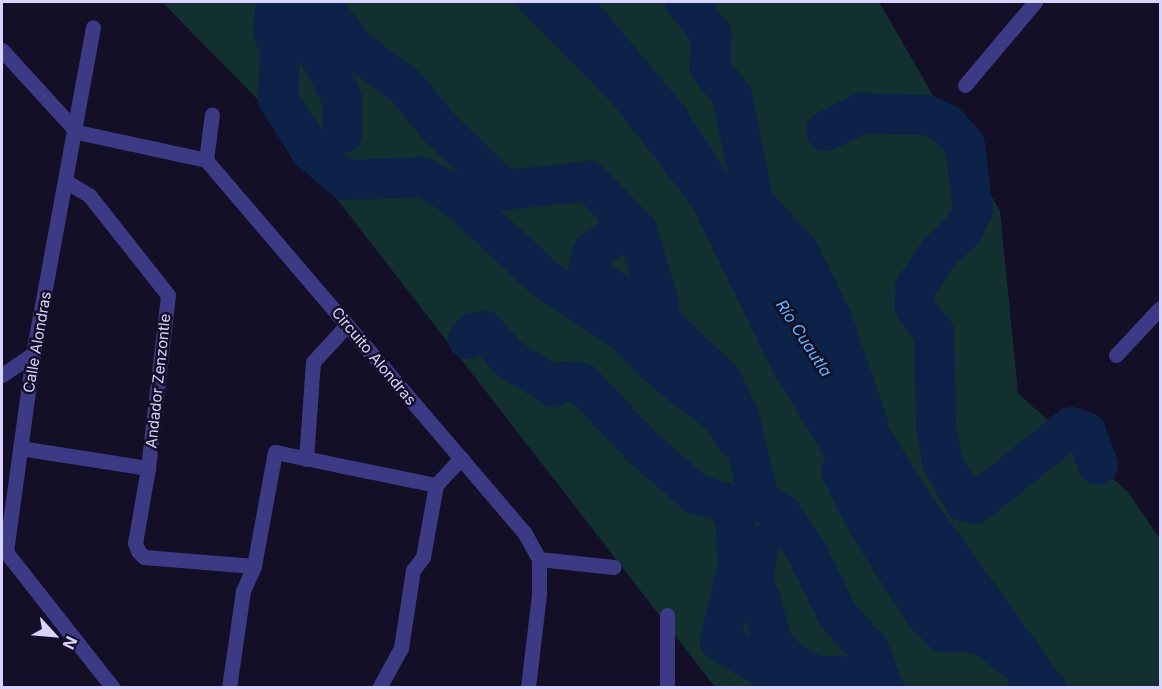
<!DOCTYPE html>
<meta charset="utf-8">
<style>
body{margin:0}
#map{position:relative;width:1162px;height:689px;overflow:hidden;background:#130f26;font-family:Inter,sans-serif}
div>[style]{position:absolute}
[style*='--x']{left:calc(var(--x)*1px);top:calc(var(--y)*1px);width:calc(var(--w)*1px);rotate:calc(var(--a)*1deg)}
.green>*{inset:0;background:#12302f}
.water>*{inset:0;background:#0c2248}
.river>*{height:40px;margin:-20px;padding:0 20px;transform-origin:20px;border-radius:20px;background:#0c2248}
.pedestrian>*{height:15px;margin:-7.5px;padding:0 7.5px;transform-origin:7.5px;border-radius:7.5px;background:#3d3a85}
.minor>*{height:15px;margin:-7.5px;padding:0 7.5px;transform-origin:7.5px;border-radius:7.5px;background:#3d3a85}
span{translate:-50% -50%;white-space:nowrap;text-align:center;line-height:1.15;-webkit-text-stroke:5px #130f26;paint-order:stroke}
.street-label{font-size:15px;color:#d9d4ff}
.water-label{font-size:16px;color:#62b6ff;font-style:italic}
.frame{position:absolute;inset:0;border:3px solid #d9d4ff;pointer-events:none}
.north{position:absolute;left:24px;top:605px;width:60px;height:60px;-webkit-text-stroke:4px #130f26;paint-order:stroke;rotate:116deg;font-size:16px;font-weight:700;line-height:24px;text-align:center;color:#d9d4ff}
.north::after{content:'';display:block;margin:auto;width:21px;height:27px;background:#d9d4ff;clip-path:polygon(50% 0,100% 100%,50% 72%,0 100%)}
</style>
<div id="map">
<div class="green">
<i style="clip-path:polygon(162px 2px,879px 2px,1000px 211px,1018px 393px,1128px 492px,1160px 539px,1160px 687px,715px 687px,267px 109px)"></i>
</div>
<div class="water">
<i style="clip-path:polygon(513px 2px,597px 2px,684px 106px,935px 501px,1069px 687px,1019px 687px,855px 508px,771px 368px,692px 206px,613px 104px)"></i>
</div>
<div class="river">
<i style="--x:277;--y:2;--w:22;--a:100"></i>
<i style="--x:273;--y:24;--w:11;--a:85"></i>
<i style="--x:274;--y:35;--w:10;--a:53"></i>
<i style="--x:280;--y:43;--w:56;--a:92"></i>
<i style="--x:278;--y:99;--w:62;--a:57.6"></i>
<i style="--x:311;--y:151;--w:45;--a:40.5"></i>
<i style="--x:345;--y:180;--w:77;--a:-2.2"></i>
<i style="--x:422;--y:177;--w:37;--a:29"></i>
<i style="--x:454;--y:195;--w:125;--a:42.7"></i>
<i style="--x:546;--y:280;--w:87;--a:33.3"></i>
<i style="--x:619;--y:328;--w:70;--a:43.3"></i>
<i style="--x:670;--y:376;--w:64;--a:37.4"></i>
<i style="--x:721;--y:415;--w:27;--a:57"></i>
<i style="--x:294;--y:2;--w:33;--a:70"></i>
<i style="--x:305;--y:33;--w:38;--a:57"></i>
<i style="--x:326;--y:65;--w:38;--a:65"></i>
<i style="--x:342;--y:99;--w:35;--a:90"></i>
<i style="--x:686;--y:2;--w:41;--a:52"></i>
<i style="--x:711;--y:34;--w:33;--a:92"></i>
<i style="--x:710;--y:67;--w:36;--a:53"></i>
<i style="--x:732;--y:96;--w:109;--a:78.4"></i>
<i style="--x:754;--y:203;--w:67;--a:47.4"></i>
<i style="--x:799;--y:252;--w:75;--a:63.8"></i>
<i style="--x:832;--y:319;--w:111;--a:71.1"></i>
<i style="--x:332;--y:19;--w:39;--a:52"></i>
<i style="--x:356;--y:50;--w:62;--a:36.5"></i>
<i style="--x:406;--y:87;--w:52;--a:50.5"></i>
<i style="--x:439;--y:127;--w:91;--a:44.1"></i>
<i style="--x:504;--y:190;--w:85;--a:-6"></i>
<i style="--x:589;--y:181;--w:69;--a:46.2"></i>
<i style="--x:637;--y:231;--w:72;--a:73.1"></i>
<i style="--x:658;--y:300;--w:20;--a:84"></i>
<i style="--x:660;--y:320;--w:87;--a:44.5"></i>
<i style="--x:722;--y:381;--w:39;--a:64"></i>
<i style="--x:739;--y:416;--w:86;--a:76.6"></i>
<i style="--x:759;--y:500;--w:25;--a:32"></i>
<i style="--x:780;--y:513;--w:44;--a:55.2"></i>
<i style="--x:805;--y:549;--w:76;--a:63.4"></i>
<i style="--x:839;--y:617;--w:44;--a:46.8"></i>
<i style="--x:869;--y:649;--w:42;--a:69"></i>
<i style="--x:826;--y:131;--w:40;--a:-26.6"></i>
<i style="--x:862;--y:113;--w:65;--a:1.8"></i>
<i style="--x:927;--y:115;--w:23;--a:25"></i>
<i style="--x:948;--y:125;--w:26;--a:50"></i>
<i style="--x:965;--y:145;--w:65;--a:83"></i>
<i style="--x:973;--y:210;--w:22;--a:117"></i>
<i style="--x:963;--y:230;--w:33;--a:137"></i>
<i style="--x:939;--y:252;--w:43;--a:123.7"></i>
<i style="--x:915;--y:288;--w:20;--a:90"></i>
<i style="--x:915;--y:308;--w:31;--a:52"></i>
<i style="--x:934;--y:332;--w:94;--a:88.8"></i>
<i style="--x:936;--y:426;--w:36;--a:80"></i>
<i style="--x:942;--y:461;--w:46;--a:61.2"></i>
<i style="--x:964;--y:501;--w:11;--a:15"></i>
<i style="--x:975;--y:504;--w:123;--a:-38.7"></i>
<i style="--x:1071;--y:427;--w:16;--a:18"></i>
<i style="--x:1086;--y:432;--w:35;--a:70"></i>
<i style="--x:623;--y:216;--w:21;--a:113"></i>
<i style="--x:615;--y:235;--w:29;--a:142"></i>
<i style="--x:592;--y:253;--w:24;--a:102"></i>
<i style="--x:587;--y:276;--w:71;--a:28.7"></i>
<i style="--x:649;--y:310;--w:32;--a:51"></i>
<i style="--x:468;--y:339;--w:8;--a:-50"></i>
<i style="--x:473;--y:333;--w:12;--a:-9"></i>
<i style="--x:485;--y:331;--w:34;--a:50"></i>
<i style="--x:507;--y:357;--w:56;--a:32.6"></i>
<i style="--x:554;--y:387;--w:10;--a:-29"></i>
<i style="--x:563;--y:382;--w:19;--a:3"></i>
<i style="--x:582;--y:383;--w:88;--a:46.8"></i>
<i style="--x:642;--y:447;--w:72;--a:41"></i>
<i style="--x:696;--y:494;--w:30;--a:17"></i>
<i style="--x:725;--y:503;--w:16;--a:52"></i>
<i style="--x:735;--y:516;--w:49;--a:86.5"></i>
<i style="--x:738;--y:565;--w:78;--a:103.3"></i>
<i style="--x:720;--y:641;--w:57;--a:31.5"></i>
<i style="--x:769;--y:671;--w:11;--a:-10"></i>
<i style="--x:780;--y:669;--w:12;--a:-42"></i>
<i style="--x:841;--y:471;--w:64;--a:63"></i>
<i style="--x:870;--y:528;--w:106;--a:56.9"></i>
<i style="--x:928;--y:617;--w:22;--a:43"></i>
<i style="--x:944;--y:632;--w:36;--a:2"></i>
<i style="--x:980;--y:633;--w:57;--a:36.5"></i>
<i style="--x:1026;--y:667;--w:21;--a:79"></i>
<i style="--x:759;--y:546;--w:41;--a:99.9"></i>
<i style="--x:752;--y:586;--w:14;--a:54"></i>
<i style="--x:760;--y:597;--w:47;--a:75.1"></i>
<i style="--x:772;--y:642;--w:25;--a:48"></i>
<i style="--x:789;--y:661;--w:30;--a:30"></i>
<i style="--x:815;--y:676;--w:26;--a:0"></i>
<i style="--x:841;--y:676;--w:22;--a:34"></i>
</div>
<div class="pedestrian">
<i style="--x:67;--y:182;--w:26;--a:31"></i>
<i style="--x:89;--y:195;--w:127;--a:51.7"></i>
<i style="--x:168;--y:295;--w:174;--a:96.6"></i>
<i style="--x:148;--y:468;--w:76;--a:99.8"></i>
<i style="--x:135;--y:543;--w:9;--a:69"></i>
<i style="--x:138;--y:551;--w:8;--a:45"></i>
<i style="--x:144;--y:557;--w:110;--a:4.7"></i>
<i style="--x:20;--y:448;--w:130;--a:8.9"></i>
<i style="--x:306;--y:459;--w:97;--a:-85.9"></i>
<i style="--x:313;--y:362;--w:50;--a:-47.4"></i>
<i style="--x:539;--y:559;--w:75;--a:6.1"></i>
<i style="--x:667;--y:615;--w:73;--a:90"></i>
<i style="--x:229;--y:688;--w:98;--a:-81.8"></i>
<i style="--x:243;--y:591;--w:27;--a:-66"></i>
<i style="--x:254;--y:566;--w:116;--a:-79.6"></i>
<i style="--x:275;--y:452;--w:164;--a:11.6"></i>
<i style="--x:379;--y:688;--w:46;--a:-61.2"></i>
<i style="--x:401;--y:648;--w:79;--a:-81.3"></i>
<i style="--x:413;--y:570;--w:16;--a:-52"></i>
<i style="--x:423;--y:557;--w:73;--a:-79.8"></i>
<i style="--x:436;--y:485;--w:37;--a:-47"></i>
</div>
<div class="minor">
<i style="--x:2;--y:50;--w:111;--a:47.6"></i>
<i style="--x:965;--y:85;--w:109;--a:-49.9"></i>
<i style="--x:77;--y:132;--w:132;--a:12.2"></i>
<i style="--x:206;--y:160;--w:489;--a:49.5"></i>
<i style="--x:524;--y:532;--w:31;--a:61"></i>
<i style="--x:539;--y:559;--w:35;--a:90"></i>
<i style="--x:539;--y:594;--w:95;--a:96.7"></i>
<i style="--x:206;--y:160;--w:46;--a:-82.6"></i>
<i style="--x:1116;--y:355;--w:64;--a:-46.9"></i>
<i style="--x:2;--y:375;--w:37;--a:-34"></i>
<i style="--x:2;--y:547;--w:179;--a:51.8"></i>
<i style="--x:6;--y:552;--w:200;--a:-82.2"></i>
<i style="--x:33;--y:354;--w:332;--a:-79.6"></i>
</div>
<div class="street-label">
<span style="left:37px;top:342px;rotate:-80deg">Calle Alondras</span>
<span style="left:374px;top:356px;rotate:50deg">Circuito Alondras</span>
<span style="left:158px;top:381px;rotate:-84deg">Andador Zenzontle</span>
</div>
<div class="water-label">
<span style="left:804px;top:338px;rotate:57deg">Río Cuautla</span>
</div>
<div class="frame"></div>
<div class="north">N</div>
</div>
